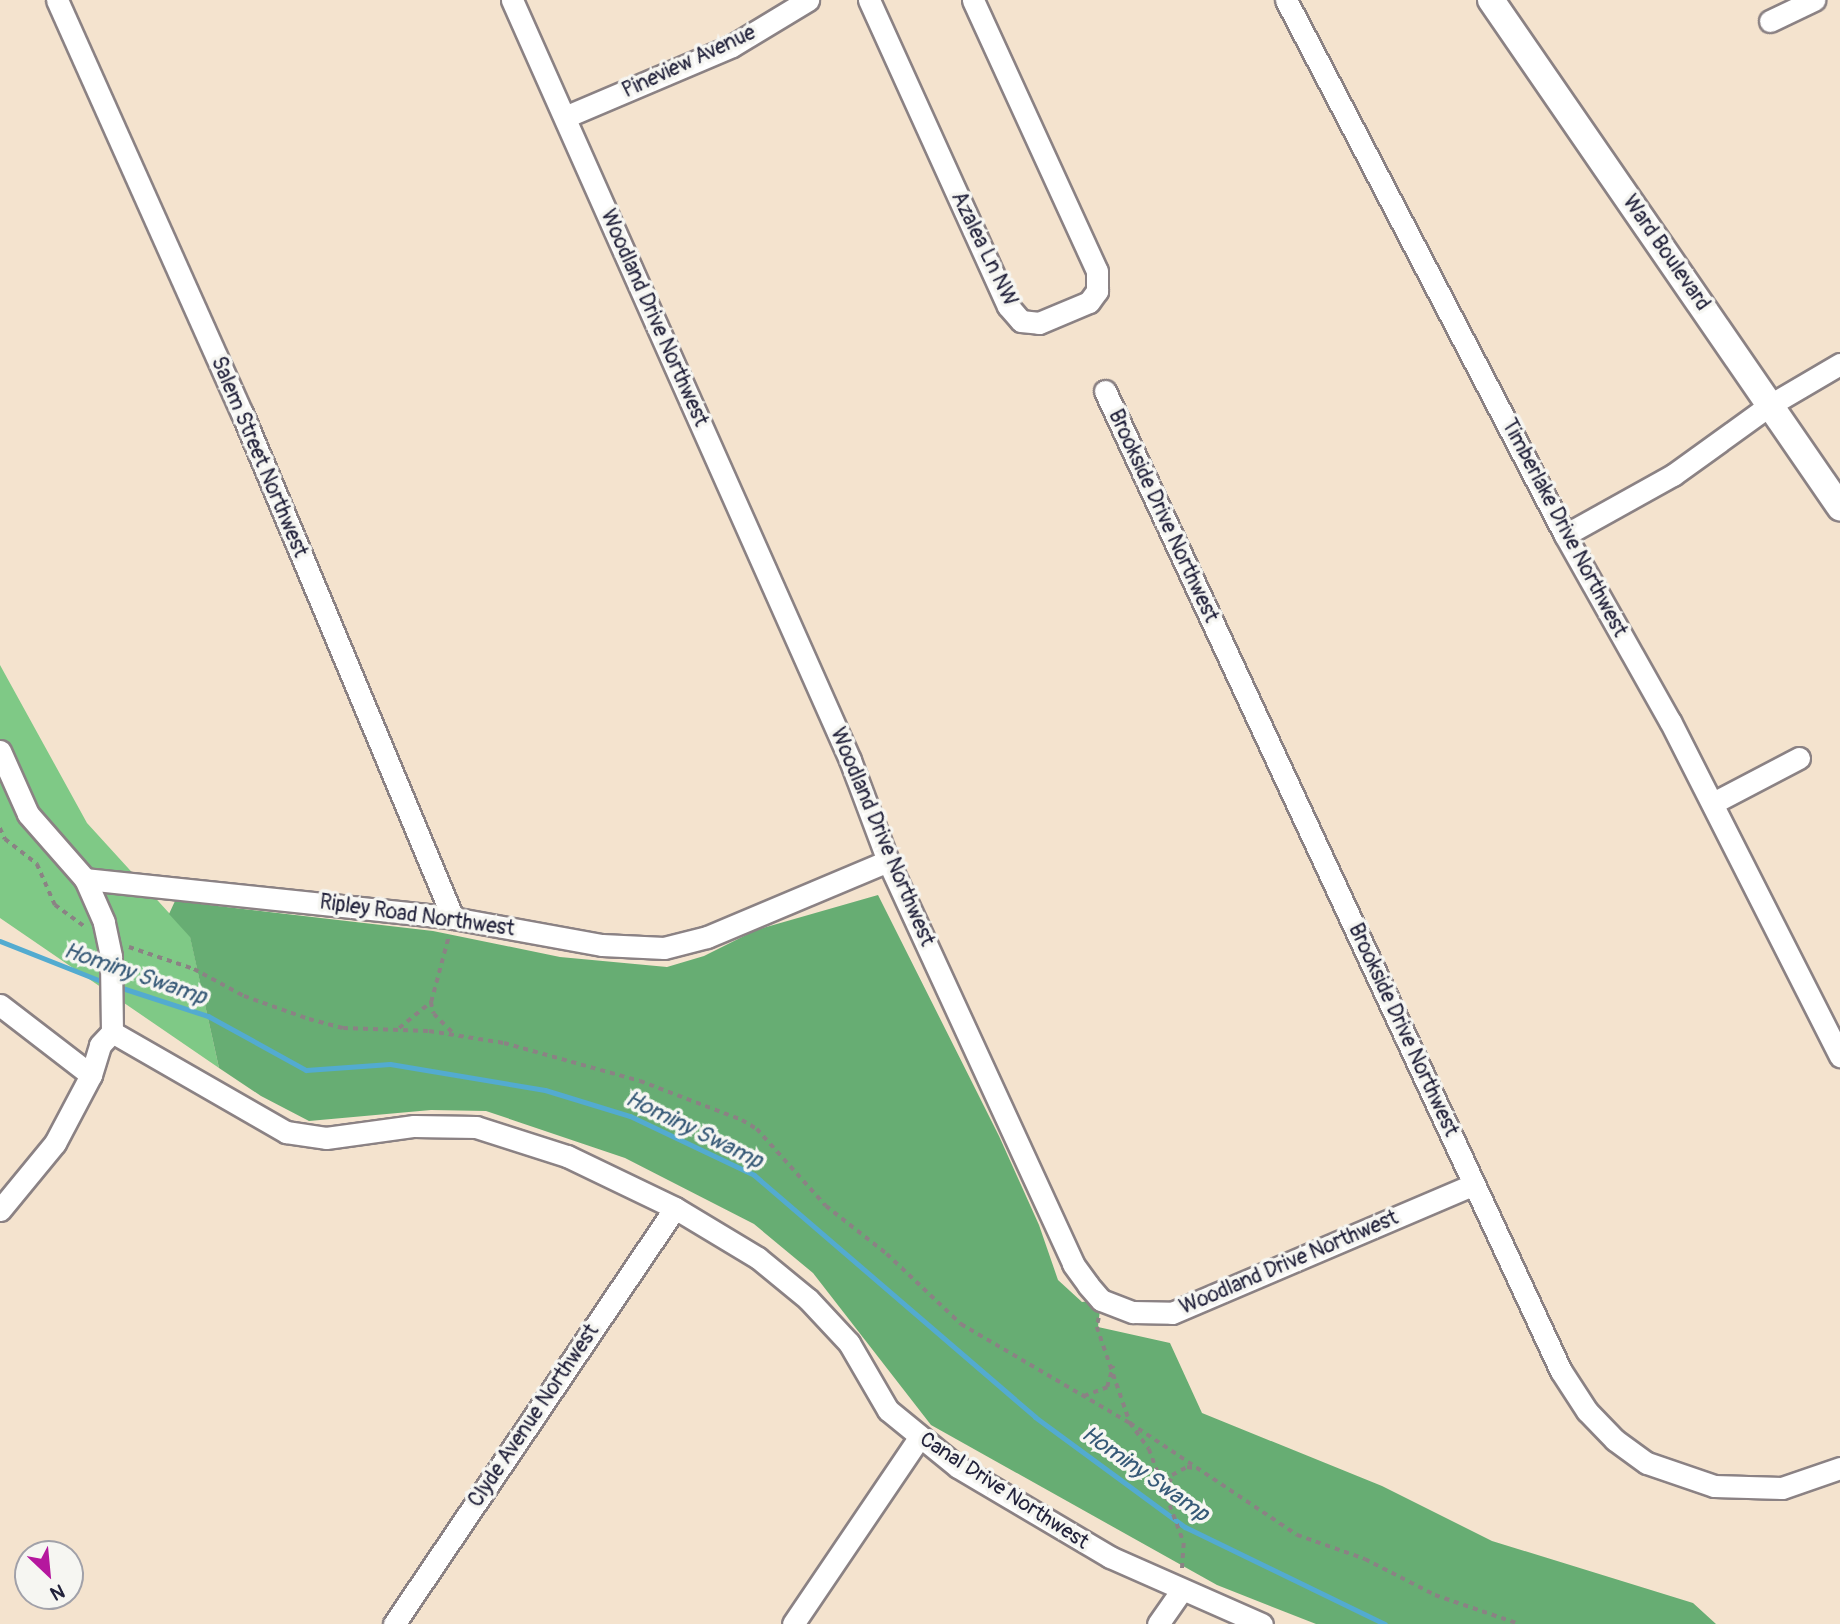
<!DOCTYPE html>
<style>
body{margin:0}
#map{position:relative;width:1840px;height:1624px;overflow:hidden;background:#f4e3ce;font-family:Pangolin,sans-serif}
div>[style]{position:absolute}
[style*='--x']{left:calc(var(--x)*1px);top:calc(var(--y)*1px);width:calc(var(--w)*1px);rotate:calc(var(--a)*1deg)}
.green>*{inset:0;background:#7fc986}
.forest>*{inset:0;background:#67ad73}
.stream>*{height:5px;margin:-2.5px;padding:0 2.5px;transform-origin:2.5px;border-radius:2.5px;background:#53abd0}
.path>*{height:3.5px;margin-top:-1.75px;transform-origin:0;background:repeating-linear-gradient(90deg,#8b8284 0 5px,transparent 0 10px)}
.roads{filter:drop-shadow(2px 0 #8b8284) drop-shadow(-2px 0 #8b8284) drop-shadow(0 2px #8b8284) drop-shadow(0 -2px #8b8284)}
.minor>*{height:21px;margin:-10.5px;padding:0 10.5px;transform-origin:10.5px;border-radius:10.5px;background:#fff}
.major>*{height:26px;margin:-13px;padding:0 13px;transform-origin:13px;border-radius:13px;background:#fff}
span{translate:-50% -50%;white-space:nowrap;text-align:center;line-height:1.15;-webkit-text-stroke:7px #f6f6f2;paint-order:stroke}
.street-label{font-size:21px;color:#22223b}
.water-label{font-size:23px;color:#365977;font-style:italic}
.north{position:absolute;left:14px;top:1540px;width:70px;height:70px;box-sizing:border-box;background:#f6f6f2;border:2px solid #a1a1a9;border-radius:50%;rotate:154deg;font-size:19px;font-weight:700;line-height:28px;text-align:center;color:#22223b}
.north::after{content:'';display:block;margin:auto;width:24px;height:32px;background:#b5179e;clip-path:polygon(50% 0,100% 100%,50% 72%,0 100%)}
</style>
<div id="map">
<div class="green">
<i style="clip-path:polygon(0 665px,87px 823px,190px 936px,219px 1068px,0 918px)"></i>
</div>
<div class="forest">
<i style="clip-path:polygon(878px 895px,999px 1136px,1039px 1225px,1058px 1280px,1082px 1302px,1101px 1300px,1098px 1327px,1170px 1343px,1202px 1413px,1382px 1486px,1492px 1541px,1693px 1603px,1716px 1624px,1316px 1624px,1217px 1585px,931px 1425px,813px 1273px,754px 1224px,625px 1158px,486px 1111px,431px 1110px,309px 1121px,261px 1096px,219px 1068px,190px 937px,169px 914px,175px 901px,433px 931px,560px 957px,667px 967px,704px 956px,756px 930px)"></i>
</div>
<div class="stream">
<i style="--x:0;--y:941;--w:114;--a:21.6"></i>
<i style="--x:116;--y:986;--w:97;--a:18.1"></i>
<i style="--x:208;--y:1016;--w:112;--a:28.9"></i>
<i style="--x:306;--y:1070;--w:84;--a:-4.1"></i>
<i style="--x:390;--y:1064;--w:157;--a:9.5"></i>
<i style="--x:545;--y:1090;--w:89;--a:17"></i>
<i style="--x:630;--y:1116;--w:137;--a:25.4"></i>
<i style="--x:754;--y:1175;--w:371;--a:40.7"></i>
<i style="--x:1035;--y:1417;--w:186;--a:36.3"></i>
<i style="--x:1185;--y:1527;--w:222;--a:25.9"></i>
</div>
<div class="path">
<i style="--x:0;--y:828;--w:12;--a:66"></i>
<i style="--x:5;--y:839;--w:41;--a:38"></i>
<i style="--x:37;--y:864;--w:45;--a:66.3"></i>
<i style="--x:55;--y:905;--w:36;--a:36"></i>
<i style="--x:129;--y:947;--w:69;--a:18.7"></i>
<i style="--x:194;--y:969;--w:57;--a:28.4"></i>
<i style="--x:244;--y:996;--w:69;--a:19.5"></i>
<i style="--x:309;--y:1019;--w:35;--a:15"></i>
<i style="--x:343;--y:1028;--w:86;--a:2"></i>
<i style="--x:429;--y:1031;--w:76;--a:9.1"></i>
<i style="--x:504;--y:1043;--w:141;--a:15.6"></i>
<i style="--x:640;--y:1081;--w:109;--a:20.9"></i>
<i style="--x:742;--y:1120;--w:17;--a:31"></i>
<i style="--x:757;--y:1129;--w:103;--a:48.1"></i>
<i style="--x:826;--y:1206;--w:78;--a:38.2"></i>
<i style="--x:887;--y:1254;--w:102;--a:43.4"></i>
<i style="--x:961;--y:1324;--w:196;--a:30.4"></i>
<i style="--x:1130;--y:1423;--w:201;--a:33.8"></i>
<i style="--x:1297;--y:1535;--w:72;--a:19.4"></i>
<i style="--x:1365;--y:1559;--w:79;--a:27.2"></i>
<i style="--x:1435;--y:1595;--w:89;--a:19"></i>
<i style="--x:431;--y:1002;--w:12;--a:76"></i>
<i style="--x:434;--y:1014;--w:27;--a:45"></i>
<i style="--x:399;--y:1028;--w:41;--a:-39.1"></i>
<i style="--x:431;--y:1002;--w:69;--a:-75"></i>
<i style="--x:1099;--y:1318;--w:9;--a:103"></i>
<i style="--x:1097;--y:1327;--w:102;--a:71"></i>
<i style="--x:1130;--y:1423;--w:32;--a:54"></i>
<i style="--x:1149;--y:1449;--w:100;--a:69.6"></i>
<i style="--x:1184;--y:1543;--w:26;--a:94"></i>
<i style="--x:1084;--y:1396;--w:25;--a:-21"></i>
<i style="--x:1107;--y:1387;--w:22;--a:-74"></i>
<i style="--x:1166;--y:1493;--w:19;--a:-72"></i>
<i style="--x:1172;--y:1475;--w:17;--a:-28"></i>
<i style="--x:1187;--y:1467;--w:12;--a:9"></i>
</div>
<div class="roads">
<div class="minor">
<i style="--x:57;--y:0;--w:453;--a:65.9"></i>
<i style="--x:242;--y:413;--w:547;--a:67.32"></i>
<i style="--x:512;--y:0;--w:832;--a:66.02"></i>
<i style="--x:850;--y:760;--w:108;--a:69.4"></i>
<i style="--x:888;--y:861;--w:443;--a:65.3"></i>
<i style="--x:1073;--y:1264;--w:26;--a:54"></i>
<i style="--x:1088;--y:1285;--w:20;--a:49"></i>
<i style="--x:1101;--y:1300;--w:34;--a:21"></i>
<i style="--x:1133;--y:1312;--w:39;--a:1"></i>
<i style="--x:1172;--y:1313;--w:328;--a:-23.1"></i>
<i style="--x:869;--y:0;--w:336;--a:65.6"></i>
<i style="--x:1008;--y:306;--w:20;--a:49"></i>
<i style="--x:1021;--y:321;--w:18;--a:6"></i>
<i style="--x:1039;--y:323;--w:54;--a:-22.8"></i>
<i style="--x:1089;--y:302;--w:14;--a:-54"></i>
<i style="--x:1097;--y:291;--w:20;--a:-90"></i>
<i style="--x:1097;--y:271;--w:298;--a:-114.6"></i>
<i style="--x:1286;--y:0;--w:603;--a:62.46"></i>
<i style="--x:1565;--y:535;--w:214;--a:60.6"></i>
<i style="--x:1670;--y:721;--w:376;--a:63.1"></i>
<i style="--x:1770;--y:21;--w:49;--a:-25.5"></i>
<i style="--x:565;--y:117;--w:181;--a:-23"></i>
<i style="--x:732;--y:46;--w:89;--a:-31.2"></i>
<i style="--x:1105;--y:391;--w:1081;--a:65.05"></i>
<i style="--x:1561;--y:1371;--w:48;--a:57"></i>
<i style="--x:1587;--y:1411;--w:40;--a:46"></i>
<i style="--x:1615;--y:1440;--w:39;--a:36"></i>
<i style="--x:1647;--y:1463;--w:71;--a:18.9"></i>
<i style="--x:1714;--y:1486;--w:68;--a:1.7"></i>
<i style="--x:1782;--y:1488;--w:61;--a:-19"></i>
<i style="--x:1565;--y:535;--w:124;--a:-29.1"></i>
<i style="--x:1673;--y:475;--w:120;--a:-35.8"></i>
<i style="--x:1770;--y:405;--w:81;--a:-30.4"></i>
<i style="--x:0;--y:751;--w:69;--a:66"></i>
<i style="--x:28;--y:814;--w:86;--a:48.8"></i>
<i style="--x:85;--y:879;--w:370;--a:6"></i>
<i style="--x:453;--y:918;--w:151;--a:10.3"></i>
<i style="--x:602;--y:945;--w:62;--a:2.8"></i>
<i style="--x:664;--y:948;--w:44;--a:-14.3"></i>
<i style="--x:707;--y:937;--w:196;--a:-22.8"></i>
<i style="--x:1713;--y:803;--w:97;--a:-27.6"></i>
<i style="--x:0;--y:1005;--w:115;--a:37.6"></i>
<i style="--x:112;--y:1032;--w:201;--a:29.9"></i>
<i style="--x:286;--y:1132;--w:40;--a:8.5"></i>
<i style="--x:326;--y:1138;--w:89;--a:-7.8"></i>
<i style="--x:414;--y:1126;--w:62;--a:0.9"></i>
<i style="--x:476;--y:1127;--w:96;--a:17.7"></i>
<i style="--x:567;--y:1156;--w:120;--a:25.7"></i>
<i style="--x:675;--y:1208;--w:97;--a:31.1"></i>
<i style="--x:758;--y:1258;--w:65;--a:39.4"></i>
<i style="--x:808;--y:1299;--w:60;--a:47"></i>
<i style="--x:849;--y:1343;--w:78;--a:59.8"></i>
<i style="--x:888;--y:1410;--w:90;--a:39.2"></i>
<i style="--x:958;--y:1467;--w:177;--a:30.6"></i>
<i style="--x:1110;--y:1557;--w:166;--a:23.8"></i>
<i style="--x:0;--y:1210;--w:87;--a:-50.6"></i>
<i style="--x:55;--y:1143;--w:77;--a:-62.1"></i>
<i style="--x:91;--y:1075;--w:31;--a:-73"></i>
<i style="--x:100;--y:1045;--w:18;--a:-47"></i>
<i style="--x:112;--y:1032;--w:76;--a:-90.8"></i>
<i style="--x:111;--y:956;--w:35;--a:-102"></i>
<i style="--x:104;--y:922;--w:47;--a:-113.8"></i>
<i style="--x:394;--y:1624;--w:502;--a:-55.96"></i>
<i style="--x:793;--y:1624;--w:225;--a:-55.9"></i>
<i style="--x:1158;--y:1624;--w:39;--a:-55"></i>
</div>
<div class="major">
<i style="--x:1491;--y:0;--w:616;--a:55.46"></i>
</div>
</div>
<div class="street-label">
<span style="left:689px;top:62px;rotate:-25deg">Pineview Avenue</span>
<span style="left:984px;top:249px;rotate:64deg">Azalea Ln NW</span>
<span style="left:1666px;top:253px;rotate:55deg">Ward Boulevard</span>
<span style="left:654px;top:318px;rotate:66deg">Woodland Drive Northwest</span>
<span style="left:259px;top:457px;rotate:67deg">Salem Street Northwest</span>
<span style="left:1163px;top:516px;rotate:65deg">Brookside Drive Northwest</span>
<span style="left:1564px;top:528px;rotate:62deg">Timberlake Drive Northwest</span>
<span style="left:882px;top:837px;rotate:67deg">Woodland Drive Northwest</span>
<span style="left:417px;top:916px;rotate:8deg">Ripley Road Northwest</span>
<span style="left:1403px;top:1030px;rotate:65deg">Brookside Drive Northwest</span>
<span style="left:1289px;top:1263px;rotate:-23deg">Woodland Drive Northwest</span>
<span style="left:534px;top:1416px;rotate:-56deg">Clyde Avenue Northwest</span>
<span style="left:1004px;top:1491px;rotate:33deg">Canal Drive Northwest</span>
</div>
<div class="water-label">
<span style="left:135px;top:974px;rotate:19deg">Hominy Swamp</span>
<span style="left:694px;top:1130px;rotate:26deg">Hominy Swamp</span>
<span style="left:1145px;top:1474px;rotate:35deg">Hominy Swamp</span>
</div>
<div class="north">N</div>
</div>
